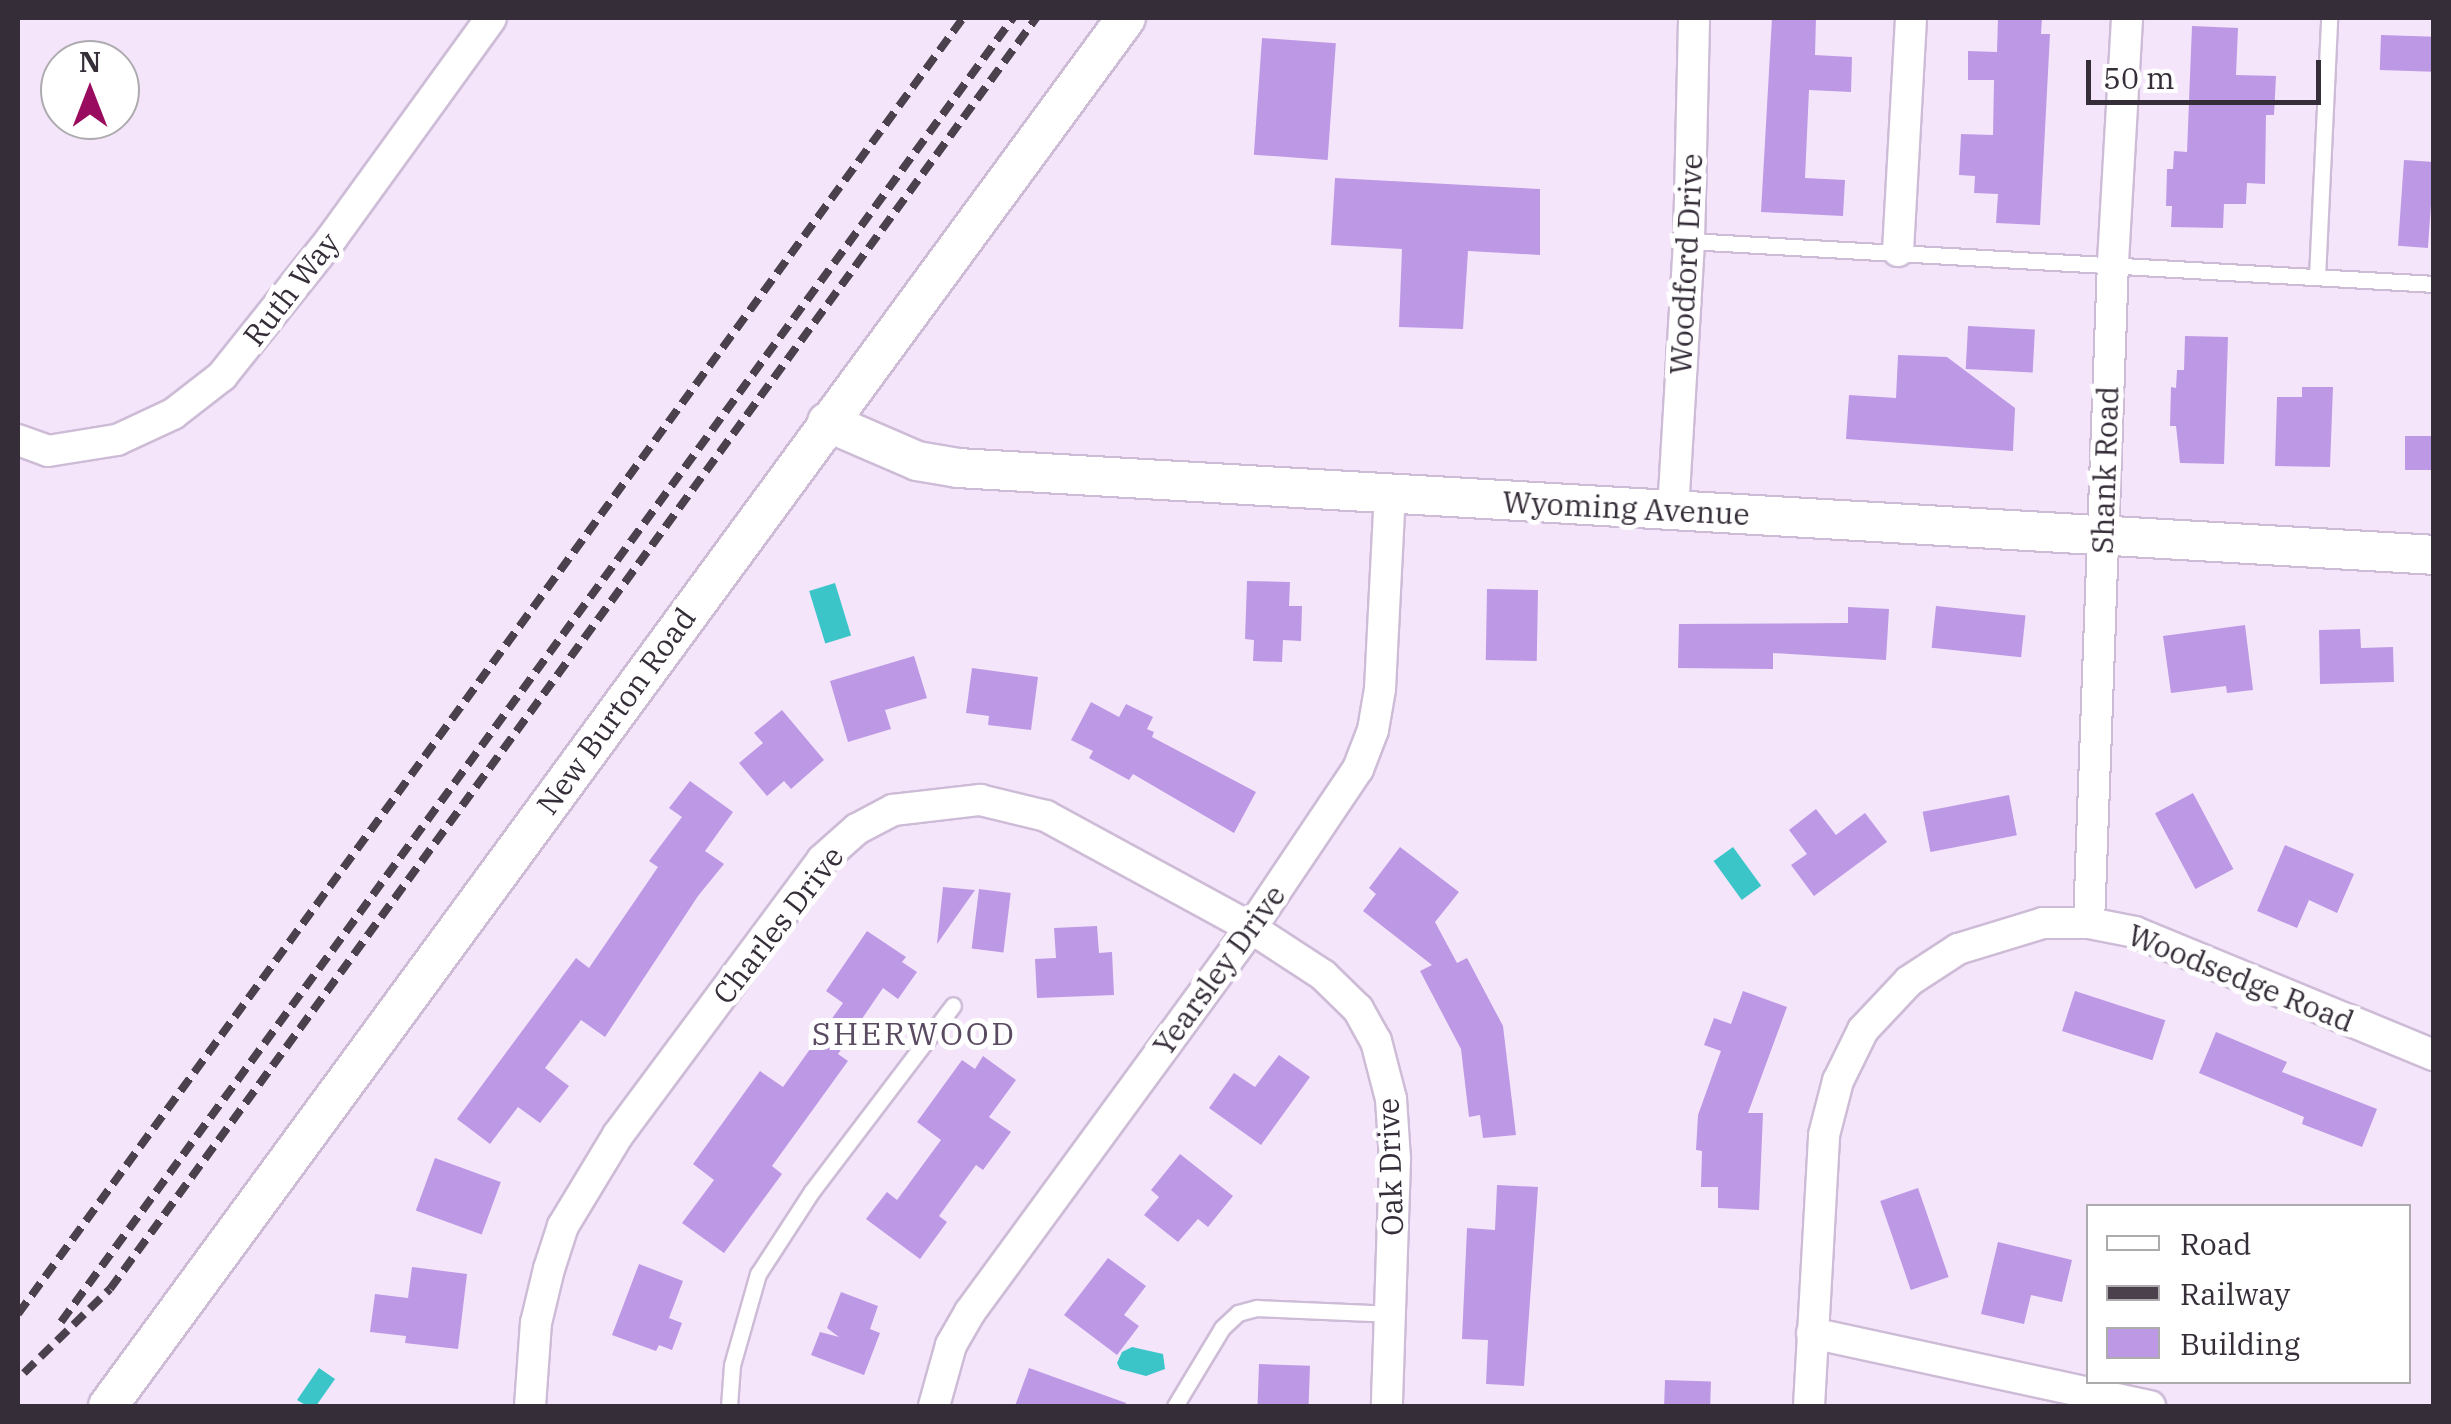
<!DOCTYPE html>
<style>
body{margin:0}
#map{position:relative;width:2451px;height:1424px;overflow:hidden;background:#f4e5fb;font-family:"IBM Plex Serif",serif}
div>[style]{position:absolute}
[style*='--x']{left:calc(var(--x)*1px);top:calc(var(--y)*1px);width:calc(var(--w)*1px);rotate:calc(var(--a)*1deg)}
.water>*{inset:0;background:#3bc5c8;transform-origin:0 0}
.building>*{inset:0;background:#bd98e5;transform-origin:0 0}
.roads{filter:drop-shadow(2px 0 #cebcd7) drop-shadow(-2px 0 #cebcd7) drop-shadow(0 2px #cebcd7) drop-shadow(0 -2px #cebcd7)}
.service>*{height:15px;margin:-7.5px;padding:0 7.5px;transform-origin:7.5px;border-radius:7.5px;background:#fff}
.minor>*{height:30px;margin:-15px;padding:0 15px;transform-origin:15px;border-radius:15px;background:#fff}
.tertiary>*{height:38px;margin:-19px;padding:0 19px;transform-origin:19px;border-radius:19px;background:#fff}
.rail>*{height:8px;margin-top:-4px;transform-origin:0;background:repeating-linear-gradient(90deg,#4a414d 0 15px,transparent 0 23px)}
span{translate:-50% -50%;white-space:nowrap;text-align:center;line-height:1.15;-webkit-text-stroke:10px #fff;paint-order:stroke}
.street-label{font-size:30px;color:#352d38}
.neighbourhood-label{font-size:32px;color:#5a4a62;letter-spacing:2.5px}
.frame{position:absolute;inset:0;border:20px solid #352d38;pointer-events:none}
.legend{position:absolute;left:2086px;top:1204px;width:325px;height:180px;box-sizing:border-box;background:#fff;border:2px solid #aeabaf;margin:0;padding:12px 18px;list-style:none;font-size:30px;color:#352d38}
.legend li{display:flex;align-items:center;gap:20px;height:50px}
.legend b{width:50px;border:2px solid #aeabaf}
.north{position:absolute;left:40px;top:40px;width:100px;height:100px;box-sizing:border-box;background:#fff;border:2px solid #aeabaf;border-radius:50%;rotate:0deg;font-size:28px;font-weight:700;line-height:40px;text-align:center;color:#352d38}
.north::after{content:'';display:block;margin:auto;width:35px;height:45px;background:#990b5e;clip-path:polygon(50% 0,100% 100%,50% 72%,0 100%)}
.scale{position:absolute;left:2086px;top:60px;width:235px;height:45px;box-sizing:border-box;border:5px solid #352d38;border-top:0;padding-left:12px;font-size:30px;line-height:35px;white-space:nowrap;color:#352d38;-webkit-text-stroke:8px #fff;paint-order:stroke}
</style>
<div id="map">
<div class="water">
<i style="left:835px;top:583px;width:55px;height:27px;rotate:73deg"></i>
<i style="left:1733px;top:847px;width:48px;height:24px;rotate:54deg"></i>
<i style="clip-path:polygon(1132px 1347px,1163px 1354px,1165px 1369px,1146px 1376px,1120px 1369px,1117px 1363px,1122px 1352px)"></i>
<i style="clip-path:polygon(319px 1368px,335px 1379px,316px 1406px,307px 1406px,297px 1400px)"></i>
</div>
<div class="building">
<i style="clip-path:polygon(1772px 18px,1816px 18px,1815px 55px,1852px 57px,1851px 92px,1809px 90px,1805px 178px,1845px 180px,1843px 216px,1761px 212px)"></i>
<i style="clip-path:polygon(1998px 18px,2042px 18px,2041px 34px,2050px 34px,2040px 225px,1996px 223px,1998px 194px,1974px 193px,1975px 176px,1959px 175px,1961px 134px,1993px 135px,1994px 80px,1968px 80px,1968px 51px,1997px 52px)"></i>
<i style="clip-path:polygon(2192px 26px,2238px 28px,2236px 75px,2276px 76px,2274px 115px,2266px 115px,2265px 184px,2247px 183px,2246px 204px,2224px 204px,2223px 228px,2171px 227px,2172px 206px,2166px 206px,2167px 169px,2173px 169px,2174px 151px,2187px 152px)"></i>
<i style="left:2381px;top:35px;width:53px;height:35px;rotate:2deg"></i>
<i style="left:1262px;top:38px;width:74px;height:117px;rotate:4deg"></i>
<i style="left:2404px;top:160px;width:30px;height:86px;rotate:4deg"></i>
<i style="clip-path:polygon(1335px 178px,1540px 189px,1540px 255px,1468px 251px,1463px 329px,1399px 327px,1402px 249px,1331px 245px)"></i>
<i style="left:1968px;top:326px;width:67px;height:43px;rotate:3deg"></i>
<i style="clip-path:polygon(2185px 336px,2228px 337px,2224px 464px,2180px 463px,2176px 426px,2170px 426px,2171px 387px,2176px 388px,2177px 370px,2184px 370px)"></i>
<i style="clip-path:polygon(1898px 355px,1947px 357px,2015px 408px,2013px 451px,1846px 439px,1849px 395px,1896px 398px)"></i>
<i style="clip-path:polygon(2302px 387px,2333px 387px,2330px 467px,2275px 466px,2277px 397px,2302px 397px)"></i>
<i style="left:2405px;top:436px;width:29px;height:34px"></i>
<i style="clip-path:polygon(1247px 581px,1290px 582px,1289px 606px,1302px 606px,1301px 641px,1283px 640px,1282px 662px,1253px 661px,1254px 640px,1245px 639px)"></i>
<i style="left:1487px;top:589px;width:51px;height:71px;rotate:1deg"></i>
<i style="left:1936px;top:606px;width:90px;height:42px;rotate:6deg"></i>
<i style="clip-path:polygon(1848px 607px,1889px 609px,1886px 660px,1773px 653px,1773px 669px,1678px 668px,1679px 624px,1848px 623px)"></i>
<i style="clip-path:polygon(2245px 625px,2253px 690px,2227px 693px,2226px 686px,2171px 693px,2163px 636px)"></i>
<i style="clip-path:polygon(2360px 629px,2361px 648px,2393px 647px,2394px 682px,2320px 684px,2319px 630px)"></i>
<i style="clip-path:polygon(914px 656px,927px 698px,885px 710px,891px 729px,848px 742px,830px 681px)"></i>
<i style="clip-path:polygon(972px 668px,1038px 677px,1031px 730px,988px 725px,989px 716px,966px 713px)"></i>
<i style="clip-path:polygon(1091px 702px,1119px 717px,1126px 704px,1153px 717px,1147px 729px,1154px 732px,1152px 737px,1256px 792px,1234px 833px,1133px 774px,1129px 780px,1089px 758px,1093px 751px,1071px 740px)"></i>
<i style="clip-path:polygon(782px 710px,824px 760px,791px 789px,784px 781px,767px 796px,739px 763px,763px 743px,754px 733px)"></i>
<i style="clip-path:polygon(690px 781px,733px 812px,705px 851px,724px 864px,698px 896px,605px 1037px,581px 1020px,545px 1068px,569px 1086px,540px 1123px,518px 1107px,490px 1144px,457px 1119px,576px 958px,589px 968px,658px 867px,649px 861px,682px 817px,669px 808px)"></i>
<i style="left:2193px;top:793px;width:86px;height:43px;rotate:62deg"></i>
<i style="left:2009px;top:795px;width:41px;height:88px;rotate:79deg"></i>
<i style="clip-path:polygon(1816px 809px,1836px 835px,1865px 813px,1887px 842px,1814px 896px,1791px 865px,1807px 854px,1789px 830px)"></i>
<i style="clip-path:polygon(2285px 845px,2354px 874px,2337px 913px,2309px 900px,2297px 928px,2257px 911px)"></i>
<i style="clip-path:polygon(1400px 847px,1459px 892px,1435px 922px,1457px 963px,1467px 958px,1503px 1026px,1516px 1135px,1483px 1138px,1480px 1115px,1469px 1117px,1461px 1049px,1420px 971px,1432px 965px,1363px 911px,1376px 894px,1369px 888px)"></i>
<i style="clip-path:polygon(943px 887px,975px 890px,937px 944px)"></i>
<i style="left:979px;top:889px;width:32px;height:60px;rotate:7deg"></i>
<i style="clip-path:polygon(1097px 926px,1099px 953px,1112px 952px,1114px 995px,1037px 998px,1035px 959px,1056px 958px,1054px 928px)"></i>
<i style="clip-path:polygon(867px 931px,906px 957px,902px 962px,917px 972px,898px 999px,883px 988px,838px 1054px,848px 1061px,772px 1166px,782px 1174px,724px 1253px,682px 1223px,714px 1180px,693px 1164px,760px 1071px,783px 1087px,843px 1003px,826px 991px)"></i>
<i style="clip-path:polygon(1743px 991px,1787px 1007px,1748px 1113px,1763px 1113px,1759px 1210px,1718px 1208px,1718px 1187px,1701px 1187px,1702px 1151px,1696px 1150px,1698px 1115px,1721px 1051px,1704px 1045px,1714px 1018px,1731px 1024px)"></i>
<i style="left:2075px;top:991px;width:95px;height:42px;rotate:18deg"></i>
<i style="clip-path:polygon(2216px 1032px,2287px 1062px,2282px 1072px,2377px 1109px,2362px 1147px,2302px 1124px,2304px 1117px,2199px 1073px)"></i>
<i style="clip-path:polygon(1279px 1055px,1310px 1077px,1261px 1145px,1209px 1108px,1234px 1073px,1255px 1087px)"></i>
<i style="clip-path:polygon(983px 1056px,1016px 1080px,989px 1117px,1011px 1132px,983px 1170px,976px 1165px,939px 1216px,947px 1222px,920px 1259px,866px 1219px,887px 1192px,897px 1200px,941px 1140px,917px 1122px,962px 1060px,975px 1069px)"></i>
<i style="clip-path:polygon(1180px 1154px,1233px 1196px,1208px 1227px,1198px 1219px,1178px 1242px,1144px 1215px,1159px 1197px,1151px 1190px)"></i>
<i style="left:435px;top:1158px;width:70px;height:56px;rotate:20deg"></i>
<i style="clip-path:polygon(1497px 1185px,1538px 1187px,1524px 1386px,1486px 1384px,1488px 1340px,1462px 1339px,1467px 1228px,1495px 1230px)"></i>
<i style="left:1918px;top:1188px;width:94px;height:40px;rotate:71deg"></i>
<i style="clip-path:polygon(1998px 1242px,2072px 1260px,2062px 1302px,2031px 1295px,2024px 1324px,1981px 1314px)"></i>
<i style="clip-path:polygon(1108px 1258px,1146px 1286px,1124px 1315px,1139px 1326px,1117px 1355px,1064px 1315px)"></i>
<i style="clip-path:polygon(639px 1264px,683px 1281px,669px 1318px,682px 1323px,672px 1350px,659px 1345px,656px 1351px,612px 1335px)"></i>
<i style="clip-path:polygon(412px 1267px,467px 1274px,458px 1349px,405px 1343px,406px 1336px,370px 1332px,375px 1294px,408px 1298px)"></i>
<i style="clip-path:polygon(841px 1292px,878px 1306px,870px 1329px,880px 1333px,864px 1375px,811px 1355px,820px 1332px,839px 1337px,827px 1328px)"></i>
<i style="left:1259px;top:1364px;width:51px;height:42px;rotate:2deg"></i>
<i style="clip-path:polygon(1029px 1368px,1126px 1403px,1125px 1406px,1015px 1406px)"></i>
<i style="left:1665px;top:1380px;width:46px;height:26px;rotate:2deg"></i>
</div>
<div class="roads">
<div class="service">
<i style="--x:1689;--y:241;--w:746;--a:3.3"></i>
<i style="--x:2317;--y:277;--w:259;--a:-87.3"></i>
<i style="--x:729;--y:1406;--w:41;--a:-85.8"></i>
<i style="--x:732;--y:1365;--w:95;--a:-74.1"></i>
<i style="--x:758;--y:1274;--w:99;--a:-57"></i>
<i style="--x:812;--y:1191;--w:233;--a:-52.8"></i>
<i style="--x:1175;--y:1406;--w:91;--a:-58.9"></i>
<i style="--x:1222;--y:1328;--w:22;--a:-43"></i>
<i style="--x:1238;--y:1313;--w:20;--a:-15"></i>
<i style="--x:1257;--y:1308;--w:135;--a:2.5"></i>
</div>
<div class="minor">
<i style="--x:1898;--y:251;--w:233;--a:-86.8"></i>
<i style="--x:18;--y:440;--w:32;--a:20"></i>
<i style="--x:48;--y:451;--w:70;--a:-9.1"></i>
<i style="--x:117;--y:440;--w:62;--a:-24.9"></i>
<i style="--x:173;--y:414;--w:62;--a:-37.8"></i>
<i style="--x:222;--y:376;--w:176;--a:-51.4"></i>
<i style="--x:332;--y:238;--w:271;--a:-54.1"></i>
<i style="--x:1673;--y:511;--w:270;--a:-86.6"></i>
<i style="--x:1689;--y:241;--w:223;--a:-88.7"></i>
<i style="--x:2089;--y:923;--w:661;--a:-87.92"></i>
<i style="--x:2113;--y:262;--w:244;--a:-86.7"></i>
<i style="--x:1812;--y:1333;--w:346;--a:12.2"></i>
<i style="--x:530;--y:1406;--w:83;--a:-85.9"></i>
<i style="--x:536;--y:1323;--w:56;--a:-76.5"></i>
<i style="--x:549;--y:1269;--w:45;--a:-72"></i>
<i style="--x:563;--y:1226;--w:106;--a:-58.9"></i>
<i style="--x:618;--y:1135;--w:342;--a:-53.4"></i>
<i style="--x:822;--y:860;--w:47;--a:-41.5"></i>
<i style="--x:857;--y:829;--w:41;--a:-27.8"></i>
<i style="--x:893;--y:810;--w:88;--a:-6.6"></i>
<i style="--x:980;--y:800;--w:68;--a:13.6"></i>
<i style="--x:1046;--y:816;--w:234;--a:28.6"></i>
<i style="--x:1251;--y:928;--w:86;--a:33.1"></i>
<i style="--x:1323;--y:975;--w:49;--a:44.2"></i>
<i style="--x:1358;--y:1009;--w:37;--a:61"></i>
<i style="--x:1376;--y:1041;--w:60;--a:75.5"></i>
<i style="--x:1391;--y:1099;--w:61;--a:86.2"></i>
<i style="--x:1395;--y:1160;--w:246;--a:91.9"></i>
<i style="--x:934;--y:1406;--w:63;--a:-74.4"></i>
<i style="--x:951;--y:1345;--w:38;--a:-60"></i>
<i style="--x:970;--y:1312;--w:476;--a:-53.8"></i>
<i style="--x:1251;--y:928;--w:192;--a:-56.1"></i>
<i style="--x:1358;--y:769;--w:42;--a:-69"></i>
<i style="--x:1373;--y:730;--w:42;--a:-80.3"></i>
<i style="--x:1380;--y:689;--w:196;--a:-87.1"></i>
<i style="--x:1809;--y:1406;--w:271;--a:-86.8"></i>
<i style="--x:1824;--y:1135;--w:56;--a:-75.5"></i>
<i style="--x:1838;--y:1081;--w:57;--a:-63.9"></i>
<i style="--x:1863;--y:1030;--w:67;--a:-46.8"></i>
<i style="--x:1909;--y:981;--w:59;--a:-33.1"></i>
<i style="--x:1958;--y:949;--w:89;--a:-17"></i>
<i style="--x:2043;--y:923;--w:46;--a:0"></i>
<i style="--x:2089;--y:923;--w:47;--a:11.1"></i>
<i style="--x:2135;--y:932;--w:323;--a:22.4"></i>
</div>
<div class="tertiary">
<i style="--x:827;--y:422;--w:98;--a:23.4"></i>
<i style="--x:917;--y:461;--w:42;--a:9.7"></i>
<i style="--x:958;--y:468;--w:1479;--a:3.37"></i>
<i style="--x:108;--y:1406;--w:1721;--a:-53.74"></i>
</div>
</div>
<div class="rail">
<i style="--x:18;--y:1314;--w:1604;--a:-53.9"></i>
<i style="--x:61;--y:1322;--w:1615;--a:-53.87"></i>
<i style="--x:24;--y:1373;--w:120;--a:-44.3"></i>
<i style="--x:110;--y:1289;--w:1573;--a:-53.92"></i>
</div>
<div class="street-label">
<span style="left:1686px;top:264px;rotate:-87deg">Woodford Drive</span>
<span style="left:291px;top:289px;rotate:-52deg">Ruth Way</span>
<span style="left:2105px;top:470px;rotate:-88deg">Shank Road</span>
<span style="left:1626px;top:508px;rotate:3deg">Wyoming Avenue</span>
<span style="left:616px;top:711px;rotate:-54deg">New Burton Road</span>
<span style="left:778px;top:925px;rotate:-52deg">Charles Drive</span>
<span style="left:1219px;top:970px;rotate:-54deg">Yearsley Drive</span>
<span style="left:2241px;top:978px;rotate:22deg">Woodsedge Road</span>
<span style="left:1390px;top:1167px;rotate:-92deg">Oak Drive</span>
</div>
<div class="neighbourhood-label">
<span style="left:914px;top:1033px">SHERWOOD</span>
</div>
<div class="frame"></div>
<ul class="legend">
<li><b style="height:12px;background:#fff"></b>Road</li>
<li><b style="height:12px;background:#4a414d"></b>Railway</li>
<li><b style="height:28px;background:#bd98e5"></b>Building</li>
</ul>
<div class="north">N</div>
<div class="scale">50 m</div>
</div>
